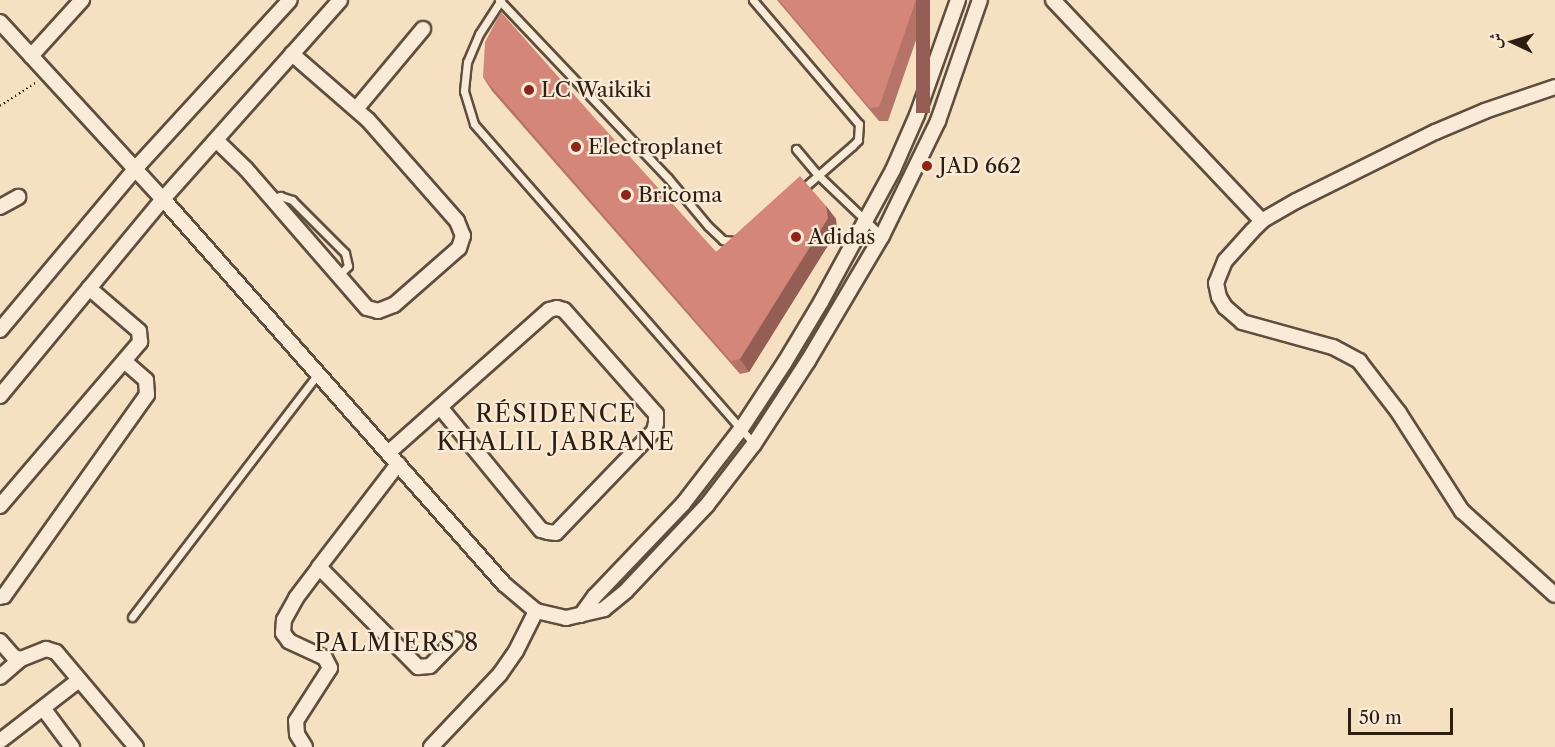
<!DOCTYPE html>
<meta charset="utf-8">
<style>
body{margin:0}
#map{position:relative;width:1555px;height:747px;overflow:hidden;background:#f6e0c2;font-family:"Libre Caslon Text",Amiri,serif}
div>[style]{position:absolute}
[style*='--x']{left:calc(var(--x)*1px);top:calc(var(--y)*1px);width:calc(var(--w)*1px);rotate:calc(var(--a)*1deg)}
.path>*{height:2px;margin-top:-1px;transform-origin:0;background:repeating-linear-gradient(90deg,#2d1e12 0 1.5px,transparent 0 4.5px)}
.roads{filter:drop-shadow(2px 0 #5f4e3e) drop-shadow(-2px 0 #5f4e3e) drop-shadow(0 2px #5f4e3e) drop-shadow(0 -2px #5f4e3e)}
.lane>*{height:7px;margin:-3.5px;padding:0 3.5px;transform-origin:3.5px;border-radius:3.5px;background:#f9ebd7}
.street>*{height:14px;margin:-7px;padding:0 7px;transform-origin:7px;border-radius:7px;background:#f9ebd7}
.wall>*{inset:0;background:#b67468}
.shaded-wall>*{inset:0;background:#945e55;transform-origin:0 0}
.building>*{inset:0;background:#d48779}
.dots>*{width:16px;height:16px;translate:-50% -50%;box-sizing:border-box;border:3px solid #f9ebd7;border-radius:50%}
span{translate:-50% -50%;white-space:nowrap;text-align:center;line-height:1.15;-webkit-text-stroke:4.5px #f9ebd7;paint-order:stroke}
.poi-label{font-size:21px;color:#2d1e12}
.left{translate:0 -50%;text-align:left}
.quarter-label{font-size:24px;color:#2d1e12;letter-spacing:1.5px}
.north{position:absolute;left:1483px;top:12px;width:60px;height:60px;-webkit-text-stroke:4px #f9ebd7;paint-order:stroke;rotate:274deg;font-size:16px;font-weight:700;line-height:24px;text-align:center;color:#2d1e12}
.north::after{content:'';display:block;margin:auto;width:21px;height:27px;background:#2d1e12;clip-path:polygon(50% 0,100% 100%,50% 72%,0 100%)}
.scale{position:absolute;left:1348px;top:708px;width:105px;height:27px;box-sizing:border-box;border:3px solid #2d1e12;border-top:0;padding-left:8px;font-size:18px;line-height:21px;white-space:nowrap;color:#2d1e12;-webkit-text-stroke:4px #f9ebd7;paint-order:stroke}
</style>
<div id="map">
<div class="path">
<i style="--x:0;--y:106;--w:45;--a:-33.3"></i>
</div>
<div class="roads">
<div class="lane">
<i style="--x:499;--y:0;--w:245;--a:46.5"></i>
<i style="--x:668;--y:178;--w:62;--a:50.2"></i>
<i style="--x:708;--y:226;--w:21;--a:43"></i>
<i style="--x:723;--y:240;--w:13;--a:4"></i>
<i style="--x:501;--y:0;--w:40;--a:122.9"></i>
<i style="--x:479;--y:34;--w:30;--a:113"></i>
<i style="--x:467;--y:62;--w:29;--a:96"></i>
<i style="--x:464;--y:91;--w:34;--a:73"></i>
<i style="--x:474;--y:124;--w:425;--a:48.8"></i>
<i style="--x:753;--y:0;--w:163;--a:49.5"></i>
<i style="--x:859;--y:124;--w:16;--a:94"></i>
<i style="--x:858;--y:140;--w:8;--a:135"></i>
<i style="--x:852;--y:146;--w:67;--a:139.2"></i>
<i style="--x:796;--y:149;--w:34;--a:50"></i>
<i style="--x:818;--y:175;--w:88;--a:43.6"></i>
<i style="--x:272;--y:199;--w:9;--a:-21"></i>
<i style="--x:280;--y:196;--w:13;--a:18"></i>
<i style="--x:292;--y:200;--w:75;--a:45"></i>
<i style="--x:345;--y:253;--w:13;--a:77"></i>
<i style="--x:348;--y:266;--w:14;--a:135"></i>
<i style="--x:132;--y:617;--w:306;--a:-52.6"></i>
</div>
<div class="street">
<i style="--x:1053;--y:0;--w:304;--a:46.6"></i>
<i style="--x:0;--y:22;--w:241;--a:47.4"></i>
<i style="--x:163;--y:199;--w:514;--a:48.47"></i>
<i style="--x:504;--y:584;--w:42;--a:40.2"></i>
<i style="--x:536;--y:611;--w:31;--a:13"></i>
<i style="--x:566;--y:618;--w:39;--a:-13"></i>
<i style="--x:604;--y:609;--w:28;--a:-39"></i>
<i style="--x:626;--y:591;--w:118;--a:-46.7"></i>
<i style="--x:707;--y:505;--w:77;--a:-52.4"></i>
<i style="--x:754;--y:444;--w:99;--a:-57"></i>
<i style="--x:808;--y:361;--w:145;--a:-59.4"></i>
<i style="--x:882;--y:236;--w:128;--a:-64"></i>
<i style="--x:938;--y:121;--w:128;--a:-70.9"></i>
<i style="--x:31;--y:56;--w:76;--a:-47.7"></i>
<i style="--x:1555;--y:87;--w:74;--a:161.1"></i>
<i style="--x:1485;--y:111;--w:54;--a:157.2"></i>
<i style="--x:1435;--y:132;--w:155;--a:153.6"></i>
<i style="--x:1296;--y:201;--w:39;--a:150"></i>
<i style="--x:1262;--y:221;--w:14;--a:135"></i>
<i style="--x:1252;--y:231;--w:40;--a:132"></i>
<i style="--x:1225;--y:261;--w:24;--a:112"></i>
<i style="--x:1216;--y:283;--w:14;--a:78"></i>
<i style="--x:1219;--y:297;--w:12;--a:59"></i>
<i style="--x:1225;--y:307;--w:23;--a:41"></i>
<i style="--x:1242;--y:322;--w:94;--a:15.4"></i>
<i style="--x:1333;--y:347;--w:30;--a:28"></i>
<i style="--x:1359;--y:361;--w:66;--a:52.4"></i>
<i style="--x:1399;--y:413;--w:117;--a:57.3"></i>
<i style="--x:1462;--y:511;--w:125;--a:42.1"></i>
<i style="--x:357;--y:108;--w:103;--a:-50.1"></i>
<i style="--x:217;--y:141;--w:40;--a:44"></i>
<i style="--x:246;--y:169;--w:184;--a:49"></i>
<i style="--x:367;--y:308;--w:11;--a:15"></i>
<i style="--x:378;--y:311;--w:17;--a:-21"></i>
<i style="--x:394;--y:305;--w:86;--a:-41.2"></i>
<i style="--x:459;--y:248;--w:13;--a:-72"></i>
<i style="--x:463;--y:236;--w:16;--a:-112"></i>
<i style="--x:457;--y:221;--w:135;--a:-131.4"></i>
<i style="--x:368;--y:120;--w:101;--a:-139"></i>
<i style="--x:0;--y:207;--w:21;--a:-29"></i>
<i style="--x:0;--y:330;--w:210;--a:-50"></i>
<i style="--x:135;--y:169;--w:229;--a:-47.5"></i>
<i style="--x:0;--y:396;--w:256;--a:-50.4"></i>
<i style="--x:163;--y:199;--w:266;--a:-48.3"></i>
<i style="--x:388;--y:453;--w:215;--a:-41.6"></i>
<i style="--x:549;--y:310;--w:8;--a:-14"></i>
<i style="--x:557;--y:308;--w:7;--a:16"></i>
<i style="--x:564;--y:310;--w:139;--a:48.5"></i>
<i style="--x:656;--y:414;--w:9;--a:90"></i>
<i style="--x:656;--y:423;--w:8;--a:104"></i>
<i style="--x:654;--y:431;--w:141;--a:133.9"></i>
<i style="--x:556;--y:533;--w:8;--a:-173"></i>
<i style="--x:548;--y:532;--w:7;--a:-164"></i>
<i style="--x:541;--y:530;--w:159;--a:-129.4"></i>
<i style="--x:0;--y:506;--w:216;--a:-49.5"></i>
<i style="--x:140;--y:342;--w:11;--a:-95"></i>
<i style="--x:139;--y:331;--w:66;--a:-139.3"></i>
<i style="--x:319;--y:567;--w:141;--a:45.3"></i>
<i style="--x:418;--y:667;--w:12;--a:-5"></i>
<i style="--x:430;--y:666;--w:37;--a:-46"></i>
<i style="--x:0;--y:597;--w:4;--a:-14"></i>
<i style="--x:4;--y:596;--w:247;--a:-54.6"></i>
<i style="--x:147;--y:395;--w:15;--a:-94"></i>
<i style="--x:146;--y:380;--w:29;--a:-139"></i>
<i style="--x:581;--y:615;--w:24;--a:-54"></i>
<i style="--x:595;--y:596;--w:127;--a:-46.3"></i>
<i style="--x:683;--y:504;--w:95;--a:-52.3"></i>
<i style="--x:741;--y:429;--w:80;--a:-56.7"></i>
<i style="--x:785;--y:362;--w:70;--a:-59"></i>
<i style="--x:821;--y:302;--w:150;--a:-61.4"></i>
<i style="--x:893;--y:170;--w:60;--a:-66.4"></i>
<i style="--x:917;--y:115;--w:122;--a:-70.4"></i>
<i style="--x:0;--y:641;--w:21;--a:49"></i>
<i style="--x:14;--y:657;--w:7;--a:16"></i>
<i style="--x:21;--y:659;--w:27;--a:-22"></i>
<i style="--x:46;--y:649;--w:10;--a:17"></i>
<i style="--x:56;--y:652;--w:124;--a:49.9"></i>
<i style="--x:0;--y:677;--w:28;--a:-41"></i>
<i style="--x:43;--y:708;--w:49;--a:53.4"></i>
<i style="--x:0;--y:741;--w:100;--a:-37.7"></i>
<i style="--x:305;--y:747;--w:15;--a:-122"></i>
<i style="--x:297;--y:734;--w:13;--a:-94"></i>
<i style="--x:296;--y:721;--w:63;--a:-57.3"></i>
<i style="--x:330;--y:668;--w:11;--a:-117"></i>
<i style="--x:325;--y:658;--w:40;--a:-155"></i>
<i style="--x:289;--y:641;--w:10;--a:-127"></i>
<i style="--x:283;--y:633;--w:13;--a:-86"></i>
<i style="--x:284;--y:620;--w:25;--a:-61"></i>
<i style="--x:296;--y:598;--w:39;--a:-53"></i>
<i style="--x:319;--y:567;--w:130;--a:-52.5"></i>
<i style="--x:431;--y:747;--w:100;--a:-46.6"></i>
<i style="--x:500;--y:674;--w:28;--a:-55"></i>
<i style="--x:516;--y:651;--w:45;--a:-63.4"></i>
</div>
</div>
<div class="wall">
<i style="clip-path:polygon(777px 0,930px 0,888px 121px,879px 121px)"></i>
<i style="clip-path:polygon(483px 77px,600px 124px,716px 252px,826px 206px,836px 219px,837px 231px,749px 372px,740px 374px,492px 91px)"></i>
</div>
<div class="shaded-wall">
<i style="left:916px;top:0;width:14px;height:113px"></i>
<i style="clip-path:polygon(826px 206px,836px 219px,837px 231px,749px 372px,740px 359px)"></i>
</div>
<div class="building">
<i style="clip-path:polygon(779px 0,916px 0,879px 107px,870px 108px)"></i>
<i style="clip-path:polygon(501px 12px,600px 124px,716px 252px,800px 176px,826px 206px,828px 218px,740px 359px,731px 361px,483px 77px,485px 42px)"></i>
</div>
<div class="dots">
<i style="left:529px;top:90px;background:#8f2418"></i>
<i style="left:576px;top:147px;background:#8f2418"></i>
<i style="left:927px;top:166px;background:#8f2418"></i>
<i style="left:626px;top:195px;background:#8f2418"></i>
<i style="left:796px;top:237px;background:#8f2418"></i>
</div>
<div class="poi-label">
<span class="left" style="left:541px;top:90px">LC Waikiki</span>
<span class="left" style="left:588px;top:147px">Electroplanet</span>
<span class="left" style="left:939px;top:166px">JAD 662</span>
<span class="left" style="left:638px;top:195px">Bricoma</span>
<span class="left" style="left:808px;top:237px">Adidas</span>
</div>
<div class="quarter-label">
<span style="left:556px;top:428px">RÉSIDENCE<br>KHALIL JABRANE</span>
<span style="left:397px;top:643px">PALMIERS 8</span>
</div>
<div class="north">ش</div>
<div class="scale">50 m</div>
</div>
